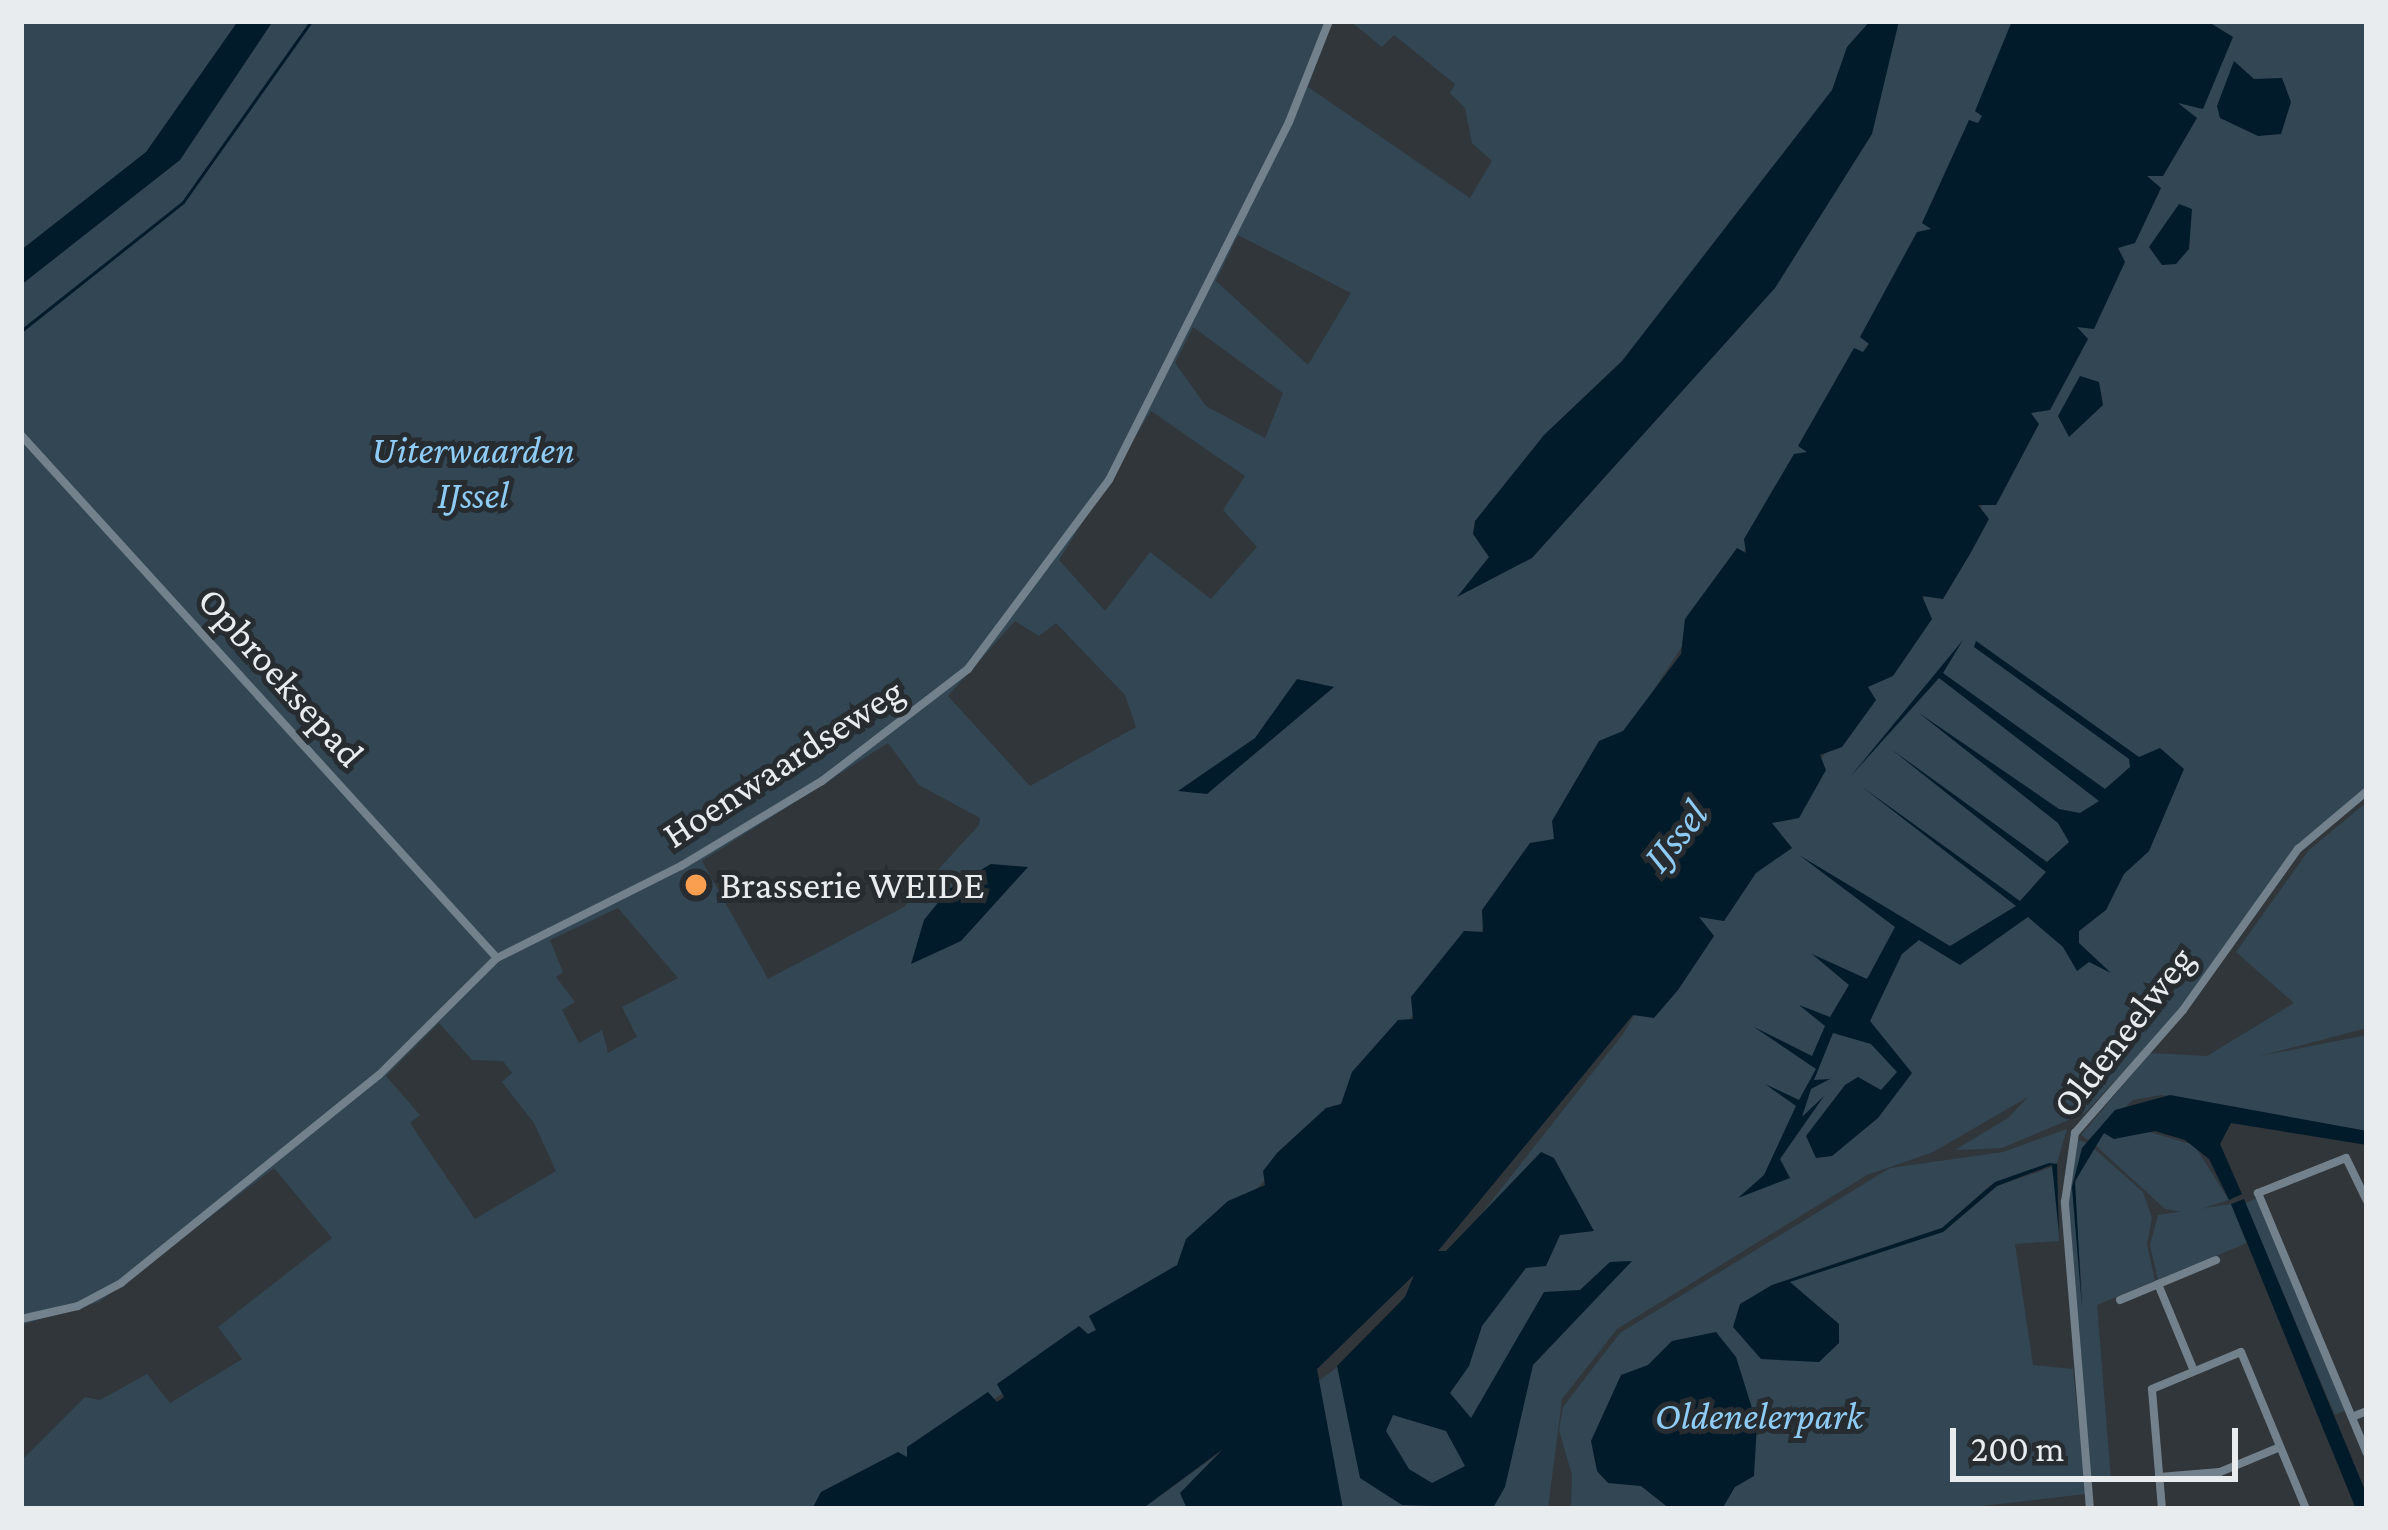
<!DOCTYPE html>
<style>
body{margin:0}
#map{position:relative;width:2388px;height:1530px;overflow:hidden;background:#31363a;font-family:"Crimson Pro",serif}
div>[style]{position:absolute}
[style*='--x']{left:calc(var(--x)*1px);top:calc(var(--y)*1px);width:calc(var(--w)*1px);rotate:calc(var(--a)*1deg)}
.green>*{inset:0;background:#324654;transform-origin:0 0}
.water>*{inset:0;background:#021b2b}
.stream>*{height:3px;margin:-1.5px;padding:0 1.5px;transform-origin:1.5px;border-radius:1.5px;background:#021b2b}
.street>*{height:8px;margin:-4px;padding:0 4px;transform-origin:4px;border-radius:4px;background:#72818c}
.dots>*{width:33px;height:33px;translate:-50% -50%;box-sizing:border-box;border:6px solid #272c30;border-radius:50%}
span{translate:-50% -50%;white-space:nowrap;text-align:center;line-height:1.15;-webkit-text-stroke:10px #272c30;paint-order:stroke}
.park-label{font-size:39px;color:#8fccf5;font-style:italic}
.street-label{font-size:39px;color:#e9ecef}
.poi-label{font-size:39px;color:#e9ecef}
.left{translate:0 -50%;text-align:left}
.water-label{font-size:42px;color:#8ecbf4;font-style:italic}
.frame{position:absolute;inset:0;border:24px solid #e9ecef;pointer-events:none}
.scale{position:absolute;left:1950px;top:1428px;width:288px;height:54px;box-sizing:border-box;border:6px solid #e9ecef;border-top:0;padding-left:15px;font-size:36px;line-height:42px;white-space:nowrap;color:#e9ecef;-webkit-text-stroke:9px #272c30;paint-order:stroke}
</style>
<div id="map">
<div class="green">
<i style="clip-path:polygon(evenodd,21px 21px,1332px 21px,1308px 87px,1470px 198px,1492px 161px,1472px 143px,1465px 108px,1450px 93px,1455px 84px,1394px 35px,1382px 47px,1350px 21px,2027px 21px,1931px 230px,1807px 455px,1557px 838px,1343px 1101px,1185px 1262px,1094px 1332px,830px 1509px,21px 1509px,21px 1461px,85px 1397px,100px 1400px,147px 1374px,170px 1403px,242px 1359px,218px 1327px,332px 1238px,274px 1168px,99px 1302px,21px 1325px,21px 21px,1238px 235px,1351px 293px,1308px 365px,1216px 281px,1238px 235px,21px 21px,1193px 327px,1283px 393px,1265px 438px,1206px 406px,1175px 363px,1193px 327px,21px 21px,1151px 411px,1245px 476px,1223px 510px,1257px 547px,1211px 599px,1150px 552px,1105px 611px,1059px 560px,1151px 411px,21px 21px,1015px 621px,1039px 636px,1056px 623px,1125px 695px,1136px 727px,1030px 786px,948px 696px,1015px 621px,21px 21px,888px 743px,919px 785px,980px 818px,979px 825px,904px 907px,768px 979px,702px 861px,888px 743px,21px 21px,618px 908px,678px 978px,622px 1007px,637px 1037px,608px 1053px,602px 1030px,579px 1043px,562px 1010px,575px 1002px,556px 977px,563px 972px,550px 940px,618px 908px,21px 21px,439px 1023px,472px 1060px,503px 1061px,512px 1073px,502px 1082px,534px 1123px,556px 1171px,475px 1219px,410px 1123px,420px 1115px,386px 1076px,439px 1023px)"></i>
<i style="clip-path:polygon(2209px 21px,2367px 21px,2367px 787px,2298px 844px,2191px 1000px,2085px 1113px,2002px 1148px,1955px 1150px,2008px 1118px,2028px 1097px,1933px 1152px,1867px 1175px,1617px 1329px,1562px 1399px,1548px 1509px,1142px 1509px,1335px 1369px,1457px 1245px,1623px 1034px,1695px 914px,1820px 761px,1981px 508px,2121px 245px)"></i>
<i style="clip-path:polygon(2367px 802px,2367px 1028px,2260px 1056px,2367px 1035px,2367px 1131px,2161px 1095px,2133px 1100px,2088px 1140px,2081px 1135px,2150px 1053px,2207px 1056px,2294px 1003px,2236px 952px,2309px 850px)"></i>
<i style="clip-path:polygon(2067px 1129px,2057px 1163px,1989px 1186px,1942px 1228px,1785px 1280px,1946px 1230px,1997px 1186px,2055px 1166px,2059px 1241px,2015px 1244px,2033px 1365px,2073px 1369px,2086px 1494px,1955px 1509px,1571px 1509px,1572px 1475px,1559px 1430px,1563px 1407px,1620px 1333px,1890px 1168px,2003px 1152px)"></i>
<i style="clip-path:polygon(2143px 1130px,2194px 1145px,2229px 1200px,2188px 1213px,2165px 1209px,2093px 1143px,2104px 1133px,2114px 1139px)"></i>
<i style="clip-path:polygon(2077px 1139px,2086px 1143px,2072px 1187px,2083px 1306px,2074px 1186px,2091px 1146px,2143px 1192px,2152px 1218px,2147px 1244px,2155px 1281px,2097px 1305px,2111px 1479px,2091px 1481px,2067px 1189px)"></i>
<i style="left:2257px;top:1198px;width:230px;height:13px;rotate:67deg"></i>
<i style="clip-path:polygon(2231px 1204px,2247px 1243px,2158px 1280px,2150px 1245px,2158px 1215px)"></i>
</div>
<div class="water">
<i style="clip-path:polygon(238px 21px,273px 21px,180px 160px,21px 285px,21px 250px,146px 152px)"></i>
<i style="clip-path:polygon(1870px 21px,1899px 21px,1872px 134px,1775px 288px,1532px 558px,1457px 597px,1489px 557px,1473px 534px,1475px 521px,1544px 435px,1622px 361px,1832px 90px,1847px 47px)"></i>
<i style="clip-path:polygon(evenodd,2012px 21px,2207px 21px,2233px 37px,2203px 109px,2178px 103px,2197px 118px,2163px 176px,2147px 176px,2161px 188px,2135px 243px,2118px 248px,2125px 262px,2094px 329px,2077px 327px,2088px 339px,2050px 410px,2031px 413px,2039px 424px,1996px 505px,1978px 505px,1989px 519px,1970px 554px,1943px 599px,1922px 596px,1932px 619px,1893px 676px,1868px 687px,1876px 700px,1842px 747px,1820px 755px,1826px 770px,1799px 818px,1772px 823px,1792px 848px,1756px 873px,1724px 921px,1699px 917px,1714px 936px,1678px 990px,1654px 1018px,1633px 1015px,1438px 1251px,1446px 1251px,1541px 1152px,1554px 1158px,1594px 1231px,1560px 1235px,1546px 1266px,1526px 1268px,1482px 1326px,1469px 1366px,1450px 1393px,1471px 1418px,1544px 1292px,1580px 1290px,1610px 1262px,1632px 1261px,1533px 1365px,1505px 1487px,1493px 1508px,1402px 1505px,1360px 1478px,1337px 1366px,1405px 1297px,1414px 1275px,1317px 1369px,1343px 1509px,1187px 1509px,1180px 1493px,1223px 1449px,1142px 1509px,812px 1509px,821px 1492px,898px 1452px,907px 1457px,907px 1447px,988px 1392px,997px 1402px,1004px 1397px,997px 1384px,1079px 1326px,1088px 1334px,1096px 1330px,1089px 1316px,1177px 1265px,1186px 1239px,1228px 1201px,1265px 1185px,1263px 1171px,1277px 1153px,1326px 1108px,1341px 1104px,1352px 1072px,1398px 1020px,1413px 1019px,1411px 997px,1464px 931px,1483px 932px,1482px 910px,1530px 843px,1554px 839px,1552px 821px,1599px 741px,1623px 731px,1681px 654px,1685px 619px,1737px 548px,1746px 553px,1744px 539px,1794px 454px,1807px 452px,1798px 446px,1854px 348px,1863px 352px,1869px 344px,1860px 337px,1917px 232px,1931px 229px,1922px 223px,1969px 120px,1978px 123px,1982px 116px,1975px 111px,2012px 21px,1393px 1415px,1446px 1431px,1465px 1466px,1432px 1483px,1409px 1469px,1386px 1431px,1393px 1415px)"></i>
<i style="clip-path:polygon(2234px 61px,2254px 79px,2282px 78px,2291px 102px,2281px 134px,2258px 136px,2220px 118px,2217px 106px)"></i>
<i style="clip-path:polygon(2179px 204px,2192px 209px,2189px 249px,2176px 264px,2162px 265px,2149px 247px)"></i>
<i style="clip-path:polygon(2080px 376px,2099px 382px,2103px 405px,2069px 437px,2058px 416px)"></i>
<i style="clip-path:polygon(1963px 640px,1943px 673px,2105px 789px,2130px 767px,2129px 759px,1974px 647px,1976px 641px,2139px 757px,2160px 748px,2184px 769px,2149px 851px,2124px 874px,2106px 910px,2079px 931px,2079px 943px,2111px 973px,2089px 962px,2077px 971px,2063px 947px,2028px 917px,1960px 965px,1919px 940px,1902px 954px,1870px 1021px,1912px 1073px,1878px 1118px,1832px 1156px,1816px 1158px,1806px 1136px,1845px 1085px,1858px 1077px,1881px 1090px,1897px 1072px,1871px 1044px,1833px 1033px,1814px 1080px,1830px 1079px,1811px 1089px,1802px 1117px,1824px 1096px,1780px 1159px,1790px 1178px,1738px 1198px,1764px 1175px,1796px 1106px,1765px 1084px,1799px 1100px,1816px 1069px,1754px 1027px,1812px 1056px,1825px 1026px,1799px 1005px,1830px 1017px,1849px 985px,1812px 954px,1867px 979px,1895px 927px,1799px 855px,1950px 946px,2016px 906px,1861px 786px,2020px 901px,2046px 872px,1891px 749px,2047px 862px,2069px 842px,2058px 823px,1919px 713px,2059px 809px,2080px 813px,2099px 801px,1939px 678px,1850px 777px)"></i>
<i style="clip-path:polygon(1297px 679px,1334px 687px,1207px 794px,1178px 791px,1255px 738px)"></i>
<i style="clip-path:polygon(991px 864px,1028px 867px,961px 941px,911px 964px,924px 920px,949px 889px)"></i>
<i style="clip-path:polygon(2170px 1095px,2367px 1131px,2367px 1145px,2231px 1123px,2220px 1144px,2242px 1194px,2229px 1200px,2209px 1159px,2185px 1140px,2155px 1131px,2114px 1139px,2104px 1133px,2075px 1181px,2082px 1308px,2072px 1187px,2082px 1148px,2115px 1110px)"></i>
<i style="clip-path:polygon(2049px 1163px,2057px 1164px,2059px 1234px,2052px 1165px,1997px 1186px,1943px 1232px,1790px 1282px,1839px 1324px,1839px 1343px,1819px 1362px,1761px 1359px,1733px 1327px,1740px 1304px,1772px 1285px,1942px 1228px,1995px 1182px)"></i>
<i style="clip-path:polygon(2244px 1199px,2367px 1495px,2367px 1509px,2356px 1509px,2231px 1204px)"></i>
<i style="clip-path:polygon(1716px 1332px,1736px 1357px,1757px 1424px,1754px 1476px,1735px 1487px,1722px 1509px,1670px 1509px,1641px 1486px,1608px 1483px,1597px 1471px,1591px 1441px,1621px 1375px,1648px 1365px,1672px 1341px)"></i>
</div>
<div class="stream">
<i style="--x:21;--y:331;--w:207;--a:-38.5"></i>
<i style="--x:183;--y:202;--w:222;--a:-54.7"></i>
</div>
<div class="street">
<i style="--x:21;--y:435;--w:707;--a:47.69"></i>
<i style="--x:2367;--y:1201;--w:48;--a:-116"></i>
<i style="--x:2346;--y:1158;--w:95;--a:158.3"></i>
<i style="--x:2258;--y:1193;--w:282;--a:67.3"></i>
<i style="--x:2158;--y:1284;--w:94;--a:67.5"></i>
<i style="--x:2120;--y:1300;--w:104;--a:-22.6"></i>
<i style="--x:21;--y:1319;--w:58;--a:-12.8"></i>
<i style="--x:78;--y:1306;--w:49;--a:-28.1"></i>
<i style="--x:121;--y:1283;--w:331;--a:-38.9"></i>
<i style="--x:379;--y:1075;--w:166;--a:-44.8"></i>
<i style="--x:497;--y:958;--w:206;--a:-26.6"></i>
<i style="--x:681;--y:866;--w:165;--a:-31.1"></i>
<i style="--x:822;--y:781;--w:184;--a:-37.5"></i>
<i style="--x:968;--y:669;--w:236;--a:-53.3"></i>
<i style="--x:1109;--y:480;--w:401;--a:-63.3"></i>
<i style="--x:1289;--y:122;--w:109;--a:-68.4"></i>
<i style="--x:2352;--y:1417;--w:16;--a:-22"></i>
<i style="--x:2159;--y:1477;--w:61;--a:-4.7"></i>
<i style="--x:2220;--y:1472;--w:65;--a:-22.6"></i>
<i style="--x:2090;--y:1509;--w:308;--a:-94.7"></i>
<i style="--x:2065;--y:1202;--w:70;--a:-81.8"></i>
<i style="--x:2075;--y:1133;--w:164;--a:-48.7"></i>
<i style="--x:2183;--y:1010;--w:198;--a:-54.5"></i>
<i style="--x:2298;--y:849;--w:90;--a:-40"></i>
<i style="--x:2162;--y:1509;--w:120;--a:-94.8"></i>
<i style="--x:2152;--y:1389;--w:96;--a:-22.6"></i>
<i style="--x:2241;--y:1352;--w:170;--a:67.5"></i>
</div>
<div class="dots">
<i style="left:696px;top:885px;background:#fa9f50"></i>
</div>
<div class="park-label">
<span style="left:473px;top:473px">Uiterwaarden<br>IJssel</span>
<span style="left:1759px;top:1416px">Oldenelerpark</span>
</div>
<div class="street-label">
<span style="left:281px;top:677px;rotate:48deg">Opbroeksepad</span>
<span style="left:783px;top:763px;rotate:-33deg">Hoenwaardseweg</span>
<span style="left:2123px;top:1032px;rotate:-52deg">Oldeneelweg</span>
</div>
<div class="poi-label">
<span class="left" style="left:720px;top:885px">Brasserie WEIDE</span>
</div>
<div class="water-label">
<span style="left:1675px;top:836px;rotate:-51deg">IJssel</span>
</div>
<div class="frame"></div>
<div class="scale">200 m</div>
</div>
